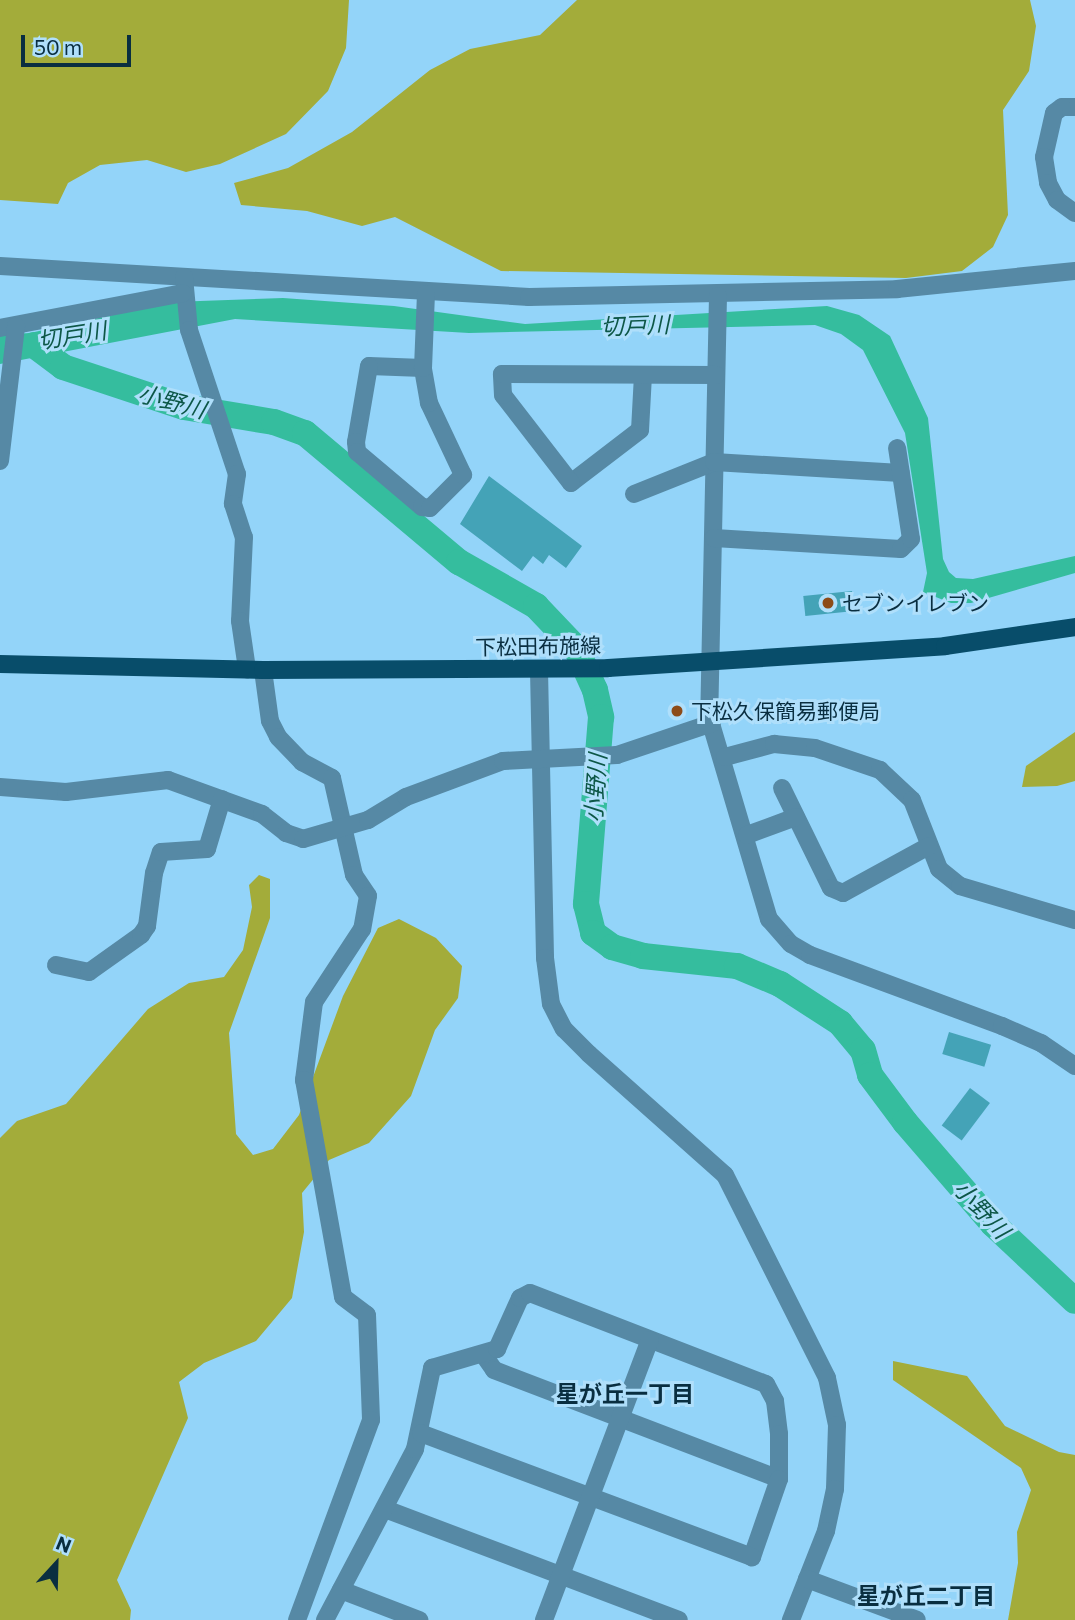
<!DOCTYPE html>
<meta charset="utf-8">
<style>
body{margin:0}
#map{position:relative;width:1075px;height:1620px;overflow:hidden;background:#93d4f9;font-family:Commissioner,"Noto Sans JP",sans-serif}
div>[style]{position:absolute}
[style*='--x']{left:calc(var(--x)*1px);top:calc(var(--y)*1px);width:calc(var(--w)*1px);rotate:calc(var(--a)*1deg)}
.green>*{inset:0;background:#a3ac3a}
.water>*{inset:0;background:#35bd9e}
.river>*{height:26px;margin:-13px;padding:0 13px;transform-origin:13px;border-radius:13px;background:#35bd9e}
.building>*{inset:0;background:#44a3b7;transform-origin:0 0}
.minor>*{height:18px;margin:-9px;padding:0 9px;transform-origin:9px;border-radius:9px;background:#5689a5}
.major>*{height:18px;margin:-9px;padding:0 9px;transform-origin:9px;border-radius:9px;background:#084d6a}
.dots>*{width:19px;height:19px;translate:-50% -50%;box-sizing:border-box;border:4px solid #afdffb;border-radius:50%}
span{translate:-50% -50%;white-space:nowrap;text-align:center;line-height:1.15;-webkit-text-stroke:6px #afdffb;paint-order:stroke}
.poi-label{font-size:21px;color:#092e40}
.left{translate:0 -50%;text-align:left}
.street-label{font-size:21px;color:#092e40}
.water-label{font-size:23px;color:#0d5747;font-style:italic}
.neighbourhood-label{font-size:23px;color:#092e40;font-weight:700}
.north{position:absolute;left:21px;top:1529px;width:70px;height:70px;-webkit-text-stroke:5px #afdffb;paint-order:stroke;rotate:22deg;font-size:19px;font-weight:700;line-height:28px;text-align:center;color:#092e40}
.north::after{content:'';display:block;margin:auto;width:24px;height:32px;background:#092e40;clip-path:polygon(50% 0,100% 100%,50% 72%,0 100%)}
.scale{position:absolute;left:21px;top:35px;width:110px;height:32px;box-sizing:border-box;border:4px solid #092e40;border-top:0;padding-left:9px;font-size:21px;line-height:24px;white-space:nowrap;color:#092e40;-webkit-text-stroke:5px #afdffb;paint-order:stroke}
</style>
<div id="map">
<div class="green">
<i style="clip-path:polygon(0 0,349px 0,346px 48px,328px 91px,286px 134px,220px 164px,186px 172px,147px 160px,100px 165px,68px 183px,58px 204px,0 200px)"></i>
<i style="clip-path:polygon(577px 0,1030px 0,1036px 26px,1029px 71px,1003px 110px,1008px 215px,993px 247px,962px 271px,906px 278px,501px 271px,395px 217px,362px 226px,307px 211px,241px 205px,234px 183px,288px 168px,352px 132px,430px 70px,470px 49px,540px 35px)"></i>
<i style="clip-path:polygon(1075px 732px,1075px 781px,1057px 786px,1022px 787px,1026px 766px)"></i>
<i style="clip-path:polygon(259px 875px,270px 879px,270px 918px,229px 1033px,236px 1134px,253px 1155px,273px 1149px,299px 1115px,343px 996px,378px 928px,399px 919px,436px 938px,462px 966px,458px 998px,435px 1030px,411px 1096px,369px 1143px,329px 1160px,302px 1193px,304px 1232px,292px 1298px,256px 1341px,204px 1363px,179px 1382px,188px 1418px,117px 1580px,131px 1610px,130px 1620px,0 1620px,0 1138px,17px 1121px,66px 1104px,148px 1009px,189px 983px,224px 977px,243px 950px,252px 907px,249px 885px)"></i>
<i style="clip-path:polygon(893px 1361px,967px 1376px,1005px 1426px,1059px 1452px,1075px 1455px,1075px 1620px,1008px 1620px,1018px 1563px,1017px 1532px,1031px 1490px,1021px 1468px,893px 1380px)"></i>
</div>
<div class="water">
<i style="clip-path:polygon(283px 298px,394px 306px,525px 324px,827px 306px,859px 315px,890px 336px,928px 418px,943px 559px,949px 572px,956px 578px,973px 579px,1075px 556px,1075px 573px,971px 603px,951px 603px,923px 592px,927px 573px,905px 433px,863px 350px,841px 334px,815px 325px,469px 333px,235px 319px,0 364px,0 335px,30px 333px,172px 302px)"></i>
</div>
<div class="river">
<i style="--x:34;--y:345;--w:36;--a:37"></i>
<i style="--x:63;--y:367;--w:127;--a:18.3"></i>
<i style="--x:184;--y:407;--w:91;--a:9.5"></i>
<i style="--x:274;--y:422;--w:33;--a:20"></i>
<i style="--x:305;--y:433;--w:201;--a:40"></i>
<i style="--x:459;--y:562;--w:89;--a:29.7"></i>
<i style="--x:536;--y:606;--w:58;--a:46.4"></i>
<i style="--x:576;--y:648;--w:46;--a:65.7"></i>
<i style="--x:595;--y:690;--w:28;--a:77"></i>
<i style="--x:601;--y:717;--w:188;--a:94.6"></i>
<i style="--x:586;--y:904;--w:30;--a:76"></i>
<i style="--x:593;--y:933;--w:24;--a:36"></i>
<i style="--x:612;--y:947;--w:32;--a:16"></i>
<i style="--x:643;--y:956;--w:95;--a:6.1"></i>
<i style="--x:737;--y:966;--w:47;--a:22.7"></i>
<i style="--x:780;--y:984;--w:72;--a:33"></i>
<i style="--x:840;--y:1023;--w:35;--a:50"></i>
<i style="--x:863;--y:1050;--w:26;--a:74"></i>
<i style="--x:870;--y:1075;--w:59;--a:53.3"></i>
<i style="--x:905;--y:1122;--w:135;--a:49.2"></i>
<i style="--x:993;--y:1224;--w:112;--a:43.2"></i>
</div>
<div class="building">
<i style="clip-path:polygon(489px 476px,582px 546px,566px 568px,549px 555px,543px 564px,533px 556px,522px 571px,460px 524px)"></i>
<i style="left:852px;top:591px;width:20px;height:49px;rotate:84deg"></i>
<i style="left:949px;top:1032px;width:44px;height:23px;rotate:17deg"></i>
<i style="left:970px;top:1088px;width:25px;height:47px;rotate:37deg"></i>
</div>
<div class="minor">
<i style="--x:1075;--y:107;--w:13;--a:180"></i>
<i style="--x:1062;--y:107;--w:10;--a:143"></i>
<i style="--x:1054;--y:113;--w:45;--a:102.8"></i>
<i style="--x:1044;--y:157;--w:26;--a:81"></i>
<i style="--x:1048;--y:183;--w:19;--a:62"></i>
<i style="--x:1057;--y:200;--w:22;--a:36"></i>
<i style="--x:0;--y:266;--w:530;--a:3.35"></i>
<i style="--x:529;--y:297;--w:368;--a:-1.2"></i>
<i style="--x:897;--y:289;--w:179;--a:-5.8"></i>
<i style="--x:184;--y:277;--w:53;--a:84.6"></i>
<i style="--x:189;--y:330;--w:152;--a:71.6"></i>
<i style="--x:237;--y:474;--w:30;--a:98"></i>
<i style="--x:233;--y:504;--w:35;--a:72"></i>
<i style="--x:244;--y:537;--w:84;--a:92.7"></i>
<i style="--x:240;--y:621;--w:49;--a:81.7"></i>
<i style="--x:718;--y:296;--w:421;--a:91.2"></i>
<i style="--x:709;--y:717;--w:211;--a:73.5"></i>
<i style="--x:769;--y:919;--w:33;--a:49"></i>
<i style="--x:791;--y:944;--w:22;--a:30"></i>
<i style="--x:810;--y:955;--w:205;--a:20.3"></i>
<i style="--x:1002;--y:1026;--w:43;--a:23.6"></i>
<i style="--x:1041;--y:1043;--w:41;--a:34.1"></i>
<i style="--x:0;--y:328;--w:186;--a:-10.8"></i>
<i style="--x:423;--y:368;--w:54;--a:-177.9"></i>
<i style="--x:369;--y:366;--w:77;--a:99.7"></i>
<i style="--x:356;--y:442;--w:10;--a:84"></i>
<i style="--x:357;--y:452;--w:85;--a:40.2"></i>
<i style="--x:422;--y:507;--w:8;--a:7"></i>
<i style="--x:430;--y:508;--w:47;--a:-45"></i>
<i style="--x:463;--y:475;--w:80;--a:-115.3"></i>
<i style="--x:429;--y:403;--w:36;--a:-100"></i>
<i style="--x:423;--y:368;--w:74;--a:-87.7"></i>
<i style="--x:643;--y:375;--w:55;--a:93.1"></i>
<i style="--x:640;--y:430;--w:87;--a:142.5"></i>
<i style="--x:571;--y:483;--w:111;--a:-127.7"></i>
<i style="--x:503;--y:395;--w:21;--a:-93"></i>
<i style="--x:502;--y:374;--w:214;--a:0.3"></i>
<i style="--x:0;--y:461;--w:136;--a:-83.2"></i>
<i style="--x:634;--y:494;--w:86;--a:-21.8"></i>
<i style="--x:714;--y:462;--w:187;--a:3.4"></i>
<i style="--x:714;--y:538;--w:187;--a:3.4"></i>
<i style="--x:901;--y:549;--w:14;--a:-45"></i>
<i style="--x:911;--y:539;--w:92;--a:-98.7"></i>
<i style="--x:263;--y:670;--w:51;--a:82.2"></i>
<i style="--x:270;--y:721;--w:18;--a:63"></i>
<i style="--x:278;--y:737;--w:35;--a:46"></i>
<i style="--x:302;--y:762;--w:34;--a:28"></i>
<i style="--x:332;--y:778;--w:99;--a:77.2"></i>
<i style="--x:354;--y:875;--w:25;--a:56"></i>
<i style="--x:368;--y:896;--w:34;--a:100"></i>
<i style="--x:362;--y:929;--w:87;--a:123.3"></i>
<i style="--x:314;--y:1002;--w:79;--a:97.3"></i>
<i style="--x:304;--y:1080;--w:220;--a:79.8"></i>
<i style="--x:343;--y:1297;--w:30;--a:37"></i>
<i style="--x:367;--y:1315;--w:105;--a:87.8"></i>
<i style="--x:371;--y:1420;--w:213;--a:110.3"></i>
<i style="--x:539;--y:670;--w:288;--a:88.8"></i>
<i style="--x:545;--y:958;--w:46;--a:82.6"></i>
<i style="--x:551;--y:1004;--w:28;--a:63"></i>
<i style="--x:564;--y:1029;--w:35;--a:45"></i>
<i style="--x:589;--y:1054;--w:182;--a:41.7"></i>
<i style="--x:725;--y:1175;--w:227;--a:63.3"></i>
<i style="--x:827;--y:1378;--w:48;--a:78"></i>
<i style="--x:837;--y:1425;--w:64;--a:91.8"></i>
<i style="--x:835;--y:1489;--w:43;--a:102.1"></i>
<i style="--x:826;--y:1531;--w:96;--a:111.5"></i>
<i style="--x:725;--y:757;--w:51;--a:-14.9"></i>
<i style="--x:774;--y:744;--w:41;--a:5.6"></i>
<i style="--x:815;--y:748;--w:69;--a:18.7"></i>
<i style="--x:880;--y:770;--w:44;--a:43.2"></i>
<i style="--x:912;--y:800;--w:74;--a:68.6"></i>
<i style="--x:939;--y:869;--w:27;--a:39"></i>
<i style="--x:960;--y:886;--w:120;--a:16.5"></i>
<i style="--x:0;--y:787;--w:66;--a:4.3"></i>
<i style="--x:66;--y:792;--w:103;--a:-6.7"></i>
<i style="--x:168;--y:780;--w:100;--a:19.9"></i>
<i style="--x:262;--y:814;--w:31;--a:38"></i>
<i style="--x:286;--y:833;--w:18;--a:19"></i>
<i style="--x:303;--y:839;--w:68;--a:-16.3"></i>
<i style="--x:368;--y:820;--w:44;--a:-31.2"></i>
<i style="--x:406;--y:797;--w:103;--a:-20.4"></i>
<i style="--x:503;--y:761;--w:114;--a:-3"></i>
<i style="--x:617;--y:755;--w:100;--a:-18.6"></i>
<i style="--x:782;--y:788;--w:111;--a:63.9"></i>
<i style="--x:831;--y:888;--w:13;--a:23"></i>
<i style="--x:843;--y:893;--w:98;--a:-28.7"></i>
<i style="--x:747;--y:835;--w:52;--a:-20.2"></i>
<i style="--x:56;--y:965;--w:34;--a:12"></i>
<i style="--x:89;--y:972;--w:64;--a:-35.4"></i>
<i style="--x:141;--y:935;--w:11;--a:-56"></i>
<i style="--x:147;--y:926;--w:53;--a:-82.5"></i>
<i style="--x:154;--y:873;--w:22;--a:-72"></i>
<i style="--x:161;--y:852;--w:46;--a:-3.7"></i>
<i style="--x:207;--y:849;--w:52;--a:-73.3"></i>
<i style="--x:483;--y:1354;--w:19;--a:55"></i>
<i style="--x:494;--y:1370;--w:305;--a:20.9"></i>
<i style="--x:385;--y:1509;--w:314;--a:20.7"></i>
<i style="--x:807;--y:1579;--w:117;--a:20.4"></i>
<i style="--x:341;--y:1590;--w:84;--a:21"></i>
<i style="--x:325;--y:1620;--w:193;--a:-62.2"></i>
<i style="--x:415;--y:1449;--w:83;--a:-78.1"></i>
<i style="--x:432;--y:1368;--w:68;--a:-16.3"></i>
<i style="--x:497;--y:1349;--w:56;--a:-65.7"></i>
<i style="--x:520;--y:1298;--w:11;--a:-27"></i>
<i style="--x:530;--y:1293;--w:253;--a:21.1"></i>
<i style="--x:766;--y:1384;--w:19;--a:62"></i>
<i style="--x:775;--y:1401;--w:33;--a:83"></i>
<i style="--x:779;--y:1434;--w:45;--a:90"></i>
<i style="--x:779;--y:1479;--w:83;--a:109.1"></i>
<i style="--x:752;--y:1557;--w:353;--a:-159.5"></i>
<i style="--x:544;--y:1620;--w:299;--a:-69.3"></i>
</div>
<div class="major">
<i style="--x:0;--y:664;--w:263;--a:1.3"></i>
<i style="--x:263;--y:670;--w:345;--a:-0.3"></i>
<i style="--x:608;--y:668;--w:338;--a:-3.7"></i>
<i style="--x:945;--y:646;--w:131;--a:-8.3"></i>
</div>
<div class="dots">
<i style="left:828px;top:603px;background:#8d4b18"></i>
<i style="left:677px;top:711px;background:#8d4b18"></i>
</div>
<div class="poi-label">
<span class="left" style="left:842px;top:603px">セブンイレブン</span>
<span class="left" style="left:691px;top:711px">下松久保簡易郵便局</span>
</div>
<div class="street-label">
<span style="left:538px;top:646px;rotate:-1deg">下松田布施線</span>
</div>
<div class="water-label">
<span style="left:635px;top:325px;rotate:-2deg">切戸川</span>
<span style="left:72px;top:335px;rotate:-9deg">切戸川</span>
<span style="left:172px;top:401px;rotate:15deg">小野川</span>
<span style="left:595px;top:788px;rotate:-86deg">小野川</span>
<span style="left:982px;top:1209px;rotate:47deg">小野川</span>
</div>
<div class="neighbourhood-label">
<span style="left:625px;top:1393px">星が丘一丁目</span>
<span style="left:926px;top:1595px">星が丘二丁目</span>
</div>
<div class="north">N</div>
<div class="scale">50 m</div>
</div>
